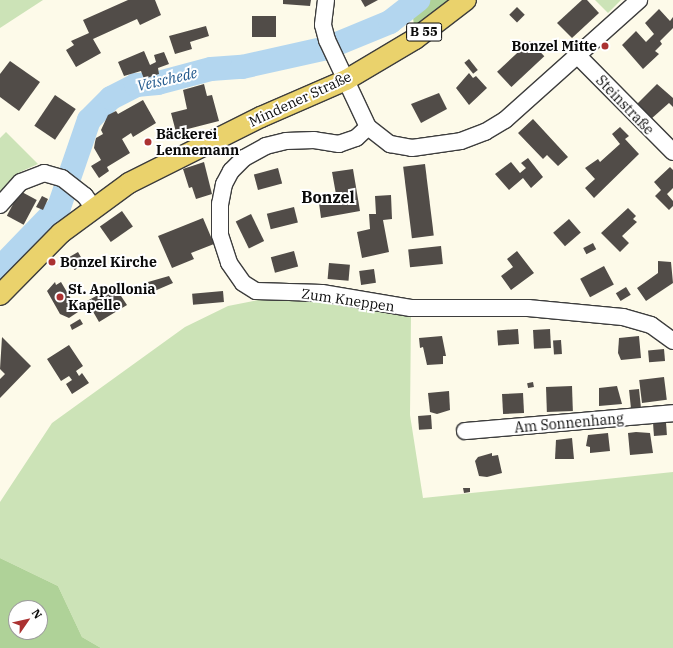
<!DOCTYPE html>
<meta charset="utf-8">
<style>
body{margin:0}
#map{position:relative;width:673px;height:648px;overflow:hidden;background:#fdfae9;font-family:"IBM Plex Serif",serif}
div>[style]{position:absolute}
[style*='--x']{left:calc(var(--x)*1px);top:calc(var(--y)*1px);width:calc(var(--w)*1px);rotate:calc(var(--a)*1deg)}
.green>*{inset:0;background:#cce3b7}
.forest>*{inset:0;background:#afd298}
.river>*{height:24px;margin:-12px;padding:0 12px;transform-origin:12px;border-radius:12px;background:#b3d6ef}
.building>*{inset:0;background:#514c48;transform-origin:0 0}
.roads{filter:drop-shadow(1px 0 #3d3d3d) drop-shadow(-1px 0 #3d3d3d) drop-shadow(0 1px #3d3d3d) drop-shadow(0 -1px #3d3d3d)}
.minor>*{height:16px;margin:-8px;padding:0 8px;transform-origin:8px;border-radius:8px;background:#fff}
.major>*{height:20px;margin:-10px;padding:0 10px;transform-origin:10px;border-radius:10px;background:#ead26c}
.dots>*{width:11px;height:11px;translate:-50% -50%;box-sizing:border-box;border:2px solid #fff;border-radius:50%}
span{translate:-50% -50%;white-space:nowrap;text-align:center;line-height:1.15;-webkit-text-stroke:4px #fff;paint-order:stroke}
.shield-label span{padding:1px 3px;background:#fff;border:1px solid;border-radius:3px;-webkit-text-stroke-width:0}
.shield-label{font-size:13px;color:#0a0a0a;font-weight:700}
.poi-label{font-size:14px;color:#0a0a0a;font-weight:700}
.right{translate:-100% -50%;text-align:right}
.left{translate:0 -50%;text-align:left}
.street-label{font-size:14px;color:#0a0a0a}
.water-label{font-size:15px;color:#22598d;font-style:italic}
.quarter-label{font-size:16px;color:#0a0a0a;font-weight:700}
.north{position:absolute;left:8px;top:600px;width:40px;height:40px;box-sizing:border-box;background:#fff;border:1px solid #9d9d9d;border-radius:50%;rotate:56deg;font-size:11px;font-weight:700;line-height:16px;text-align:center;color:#0a0a0a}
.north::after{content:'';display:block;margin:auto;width:14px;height:18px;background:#ab3232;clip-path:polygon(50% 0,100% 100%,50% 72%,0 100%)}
</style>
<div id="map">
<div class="green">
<i style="clip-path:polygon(0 0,43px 0,0 28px)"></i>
<i style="clip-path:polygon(595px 0,621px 0,608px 13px)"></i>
<i style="clip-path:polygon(6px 132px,38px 164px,20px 172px,0 192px,0 138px)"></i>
<i style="clip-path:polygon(263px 299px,318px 299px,411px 315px,410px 415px,423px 498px,673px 472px,673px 648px,101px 648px,82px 637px,58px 586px,0 558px,0 502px,52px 423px,185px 327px,228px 306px)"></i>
</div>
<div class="forest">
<i style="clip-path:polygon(411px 0,455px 0,414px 26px)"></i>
<i style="clip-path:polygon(evenodd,0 558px,58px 586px,82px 637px,101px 648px,0 648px,0 558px,16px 608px,40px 608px,40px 632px,16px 632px,16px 608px)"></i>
</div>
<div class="river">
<i style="--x:0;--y:268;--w:85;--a:-46"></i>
<i style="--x:59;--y:207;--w:92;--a:-71"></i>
<i style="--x:89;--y:120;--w:31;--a:-45"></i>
<i style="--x:111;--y:98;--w:28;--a:-27"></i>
<i style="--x:136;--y:85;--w:22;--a:-5"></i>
<i style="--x:158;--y:83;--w:55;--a:-14.8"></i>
<i style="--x:211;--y:69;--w:31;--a:-4"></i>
<i style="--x:242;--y:67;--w:87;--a:-12.6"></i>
<i style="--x:327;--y:48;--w:68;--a:-22.4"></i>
<i style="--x:390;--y:22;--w:36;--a:-38"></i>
</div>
<div class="building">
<i style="clip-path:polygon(128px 0,155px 0,161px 15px,140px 25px,137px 19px,93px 39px,101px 53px,76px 67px,66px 50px,74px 45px,71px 41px,89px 33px,83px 20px)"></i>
<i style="clip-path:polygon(283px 0,311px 0,310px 6px,283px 4px)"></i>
<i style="clip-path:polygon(361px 0,378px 0,365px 7px)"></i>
<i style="clip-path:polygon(582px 0,587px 0,599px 13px,572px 38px,557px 23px)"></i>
<i style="left:517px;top:7px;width:11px;height:11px;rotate:45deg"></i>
<i style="clip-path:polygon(659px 9px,670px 21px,673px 17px,673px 28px,660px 41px,662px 44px,655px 51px,659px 54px,643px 69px,622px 45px,636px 31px,646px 42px,654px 34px,645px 23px)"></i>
<i style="left:252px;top:16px;width:24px;height:21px"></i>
<i style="clip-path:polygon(206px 26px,209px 36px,190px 42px,192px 49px,175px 54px,169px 36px)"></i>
<i style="left:530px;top:41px;width:21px;height:45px;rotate:47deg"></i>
<i style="clip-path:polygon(144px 51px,150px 65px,156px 62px,154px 55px,164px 52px,169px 64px,158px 68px,159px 74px,144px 79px,141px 71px,124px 76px,118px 62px)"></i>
<i style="left:469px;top:59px;width:14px;height:6px;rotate:51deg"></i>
<i style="clip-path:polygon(10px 61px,40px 82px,19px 111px,0 97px,0 74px)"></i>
<i style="clip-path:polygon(469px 73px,473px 78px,476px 76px,487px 88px,469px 105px,456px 88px)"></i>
<i style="clip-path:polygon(204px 84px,207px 96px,212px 95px,219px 121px,176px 132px,171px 113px,187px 109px,183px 90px)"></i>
<i style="clip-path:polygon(657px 84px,673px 98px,673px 107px,669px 103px,651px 119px,637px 104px)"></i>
<i style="clip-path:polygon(439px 93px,447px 109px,421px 123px,411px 104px)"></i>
<i style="left:55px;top:95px;width:25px;height:37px;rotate:34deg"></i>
<i style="clip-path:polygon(143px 100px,156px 123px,133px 137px,131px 133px,122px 139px,130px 153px,107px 167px,109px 171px,99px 178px,91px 166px,101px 160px,94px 148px,95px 142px,96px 138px,103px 134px,101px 130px,108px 115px,116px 111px,118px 114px)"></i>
<i style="clip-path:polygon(533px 119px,568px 157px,558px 166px,547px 155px,543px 159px,518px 133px)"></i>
<i style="clip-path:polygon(620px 127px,629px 136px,625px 139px,639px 154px,594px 198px,585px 188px,595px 179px,585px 168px,598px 159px,600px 162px,620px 144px,612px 134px)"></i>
<i style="clip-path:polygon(528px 158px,543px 177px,531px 188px,523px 178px,509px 190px,495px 174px,511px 162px,520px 173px,526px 168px,521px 163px)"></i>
<i style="clip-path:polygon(204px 162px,212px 194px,196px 199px,192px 187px,189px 188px,183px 169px)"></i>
<i style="left:425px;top:164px;width:72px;height:22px;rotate:83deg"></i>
<i style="clip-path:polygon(670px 167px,673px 170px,673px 188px,667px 194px,673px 201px,673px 206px,669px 210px,655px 196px,661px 190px,654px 182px)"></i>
<i style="left:278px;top:168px;width:16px;height:25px;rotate:75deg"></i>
<i style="clip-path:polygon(353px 169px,360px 211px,321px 218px,319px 203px,337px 200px,332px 172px)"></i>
<i style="left:20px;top:191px;width:19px;height:28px;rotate:28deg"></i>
<i style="clip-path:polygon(391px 195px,392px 219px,383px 220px,389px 252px,362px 258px,357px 232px,370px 229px,369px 214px,376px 214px,375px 196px)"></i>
<i style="clip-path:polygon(42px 196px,48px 199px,43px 210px,36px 207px)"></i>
<i style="left:294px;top:207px;width:16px;height:28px;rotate:76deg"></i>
<i style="clip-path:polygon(628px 208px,636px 216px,633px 219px,637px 222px,622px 236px,629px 243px,620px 252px,601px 233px)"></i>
<i style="left:122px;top:211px;width:19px;height:27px;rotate:55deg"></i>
<i style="left:251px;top:214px;width:30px;height:17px;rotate:64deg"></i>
<i style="clip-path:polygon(203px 218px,214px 244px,191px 253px,194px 259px,172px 268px,158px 236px)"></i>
<i style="left:569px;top:219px;width:18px;height:21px;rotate:49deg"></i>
<i style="left:593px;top:243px;width:7px;height:11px;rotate:63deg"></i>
<i style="left:441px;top:246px;width:18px;height:33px;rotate:84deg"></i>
<i style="left:294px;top:251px;width:16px;height:24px;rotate:75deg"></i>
<i style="clip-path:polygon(517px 251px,534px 273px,511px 290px,501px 276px,513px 267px,507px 259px)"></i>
<i style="left:78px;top:252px;width:14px;height:12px;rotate:60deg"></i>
<i style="clip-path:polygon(658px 261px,671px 262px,673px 283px,646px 301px,637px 288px,658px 273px)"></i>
<i style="left:329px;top:263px;width:21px;height:16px;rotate:5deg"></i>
<i style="left:604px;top:266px;width:21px;height:27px;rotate:62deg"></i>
<i style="left:374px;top:269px;width:14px;height:15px;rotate:82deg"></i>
<i style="clip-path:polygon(169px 276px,173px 283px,152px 292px,148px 282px)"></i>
<i style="clip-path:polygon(55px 282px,56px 285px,61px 282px,74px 304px,77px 303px,81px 310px,69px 318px,60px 314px,47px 291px)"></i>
<i style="clip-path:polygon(122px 282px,128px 292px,121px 296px,127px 305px,99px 322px,87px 301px)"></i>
<i style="left:626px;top:287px;width:9px;height:12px;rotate:58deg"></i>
<i style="left:223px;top:291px;width:11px;height:31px;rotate:85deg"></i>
<i style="clip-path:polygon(80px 319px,83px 324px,72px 330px,70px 325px)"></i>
<i style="left:518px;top:329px;width:15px;height:21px;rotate:86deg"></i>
<i style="left:550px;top:329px;width:19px;height:17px;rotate:87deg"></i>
<i style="clip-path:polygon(442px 336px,446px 356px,443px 356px,443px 364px,427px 365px,423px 347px,420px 348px,419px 338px)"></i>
<i style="clip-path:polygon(639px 336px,641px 358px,621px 360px,618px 353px,619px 338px)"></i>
<i style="clip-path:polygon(2px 337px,31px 366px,0 398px,0 379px,5px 374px,0 369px)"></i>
<i style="left:561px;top:340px;width:14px;height:8px;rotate:86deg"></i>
<i style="clip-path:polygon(69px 345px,83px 366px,76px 371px,79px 376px,82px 373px,89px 383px,72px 394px,66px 384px,72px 380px,69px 376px,61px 381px,47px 359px)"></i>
<i style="left:664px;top:349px;width:12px;height:16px;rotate:85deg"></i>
<i style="left:664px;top:377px;width:23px;height:25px;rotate:83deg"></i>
<i style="left:533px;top:382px;width:5px;height:6px;rotate:79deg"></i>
<i style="left:572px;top:386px;width:25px;height:26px;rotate:88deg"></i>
<i style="clip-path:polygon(617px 386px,622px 404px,599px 406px,599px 388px)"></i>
<i style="left:639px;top:389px;width:18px;height:10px;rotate:84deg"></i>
<i style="clip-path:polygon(449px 391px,450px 410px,437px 414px,430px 412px,428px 393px)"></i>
<i style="left:523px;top:393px;width:20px;height:21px;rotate:87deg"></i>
<i style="left:431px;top:415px;width:14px;height:13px;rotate:86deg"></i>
<i style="left:666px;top:422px;width:13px;height:13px;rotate:86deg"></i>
<i style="clip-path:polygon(636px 432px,650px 433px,653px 453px,630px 455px,628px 433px)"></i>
<i style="clip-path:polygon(608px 433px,610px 451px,590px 453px,590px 447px,586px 446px,588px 435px)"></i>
<i style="clip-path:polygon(572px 438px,574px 459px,555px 459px,556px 440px)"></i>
<i style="clip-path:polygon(492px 453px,492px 456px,498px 455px,502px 473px,487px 477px,479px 476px,475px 461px,478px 457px)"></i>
<i style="clip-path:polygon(463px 488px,470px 488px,470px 492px,464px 493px)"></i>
</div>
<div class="roads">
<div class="minor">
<i style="--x:326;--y:0;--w:25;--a:97"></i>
<i style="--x:323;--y:25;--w:16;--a:75"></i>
<i style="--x:327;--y:40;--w:96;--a:64.8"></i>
<i style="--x:368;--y:127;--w:28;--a:38"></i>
<i style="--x:390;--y:144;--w:22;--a:10"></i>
<i style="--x:412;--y:148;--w:49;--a:-8.1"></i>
<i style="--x:461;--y:141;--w:26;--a:-21"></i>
<i style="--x:485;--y:132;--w:23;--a:-31"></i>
<i style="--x:505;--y:120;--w:180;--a:-41.8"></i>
<i style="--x:578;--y:56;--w:135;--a:45.3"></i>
<i style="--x:368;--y:127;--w:16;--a:137"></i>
<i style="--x:356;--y:138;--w:18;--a:161"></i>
<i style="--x:339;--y:144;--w:25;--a:-171"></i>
<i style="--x:314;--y:140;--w:28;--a:178"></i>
<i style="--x:286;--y:141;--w:21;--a:166"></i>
<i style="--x:266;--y:146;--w:25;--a:151"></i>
<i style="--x:244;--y:158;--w:18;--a:135"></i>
<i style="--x:231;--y:171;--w:15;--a:118"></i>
<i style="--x:224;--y:184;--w:20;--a:101"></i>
<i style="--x:220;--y:204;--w:31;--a:90"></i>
<i style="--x:220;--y:235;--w:29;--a:72"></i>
<i style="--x:229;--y:263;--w:24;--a:55"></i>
<i style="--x:243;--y:283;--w:15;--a:32"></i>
<i style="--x:256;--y:291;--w:66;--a:1.7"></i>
<i style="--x:322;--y:293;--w:90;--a:9.6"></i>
<i style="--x:411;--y:308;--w:117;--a:0"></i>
<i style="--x:528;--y:308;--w:95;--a:5.4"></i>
<i style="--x:623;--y:317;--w:29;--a:16"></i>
<i style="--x:651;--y:325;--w:27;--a:36"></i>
<i style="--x:0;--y:205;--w:31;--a:-48"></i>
<i style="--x:21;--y:182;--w:25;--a:-21"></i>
<i style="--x:44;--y:173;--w:19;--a:16"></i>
<i style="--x:62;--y:178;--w:29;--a:38"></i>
<i style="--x:85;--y:196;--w:14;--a:54"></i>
<i style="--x:465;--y:431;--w:209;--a:-4.9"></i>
</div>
<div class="major">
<i style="--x:0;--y:295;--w:87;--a:-45.5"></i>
<i style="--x:61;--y:233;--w:84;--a:-36.3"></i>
<i style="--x:129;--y:183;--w:148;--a:-26.6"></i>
<i style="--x:261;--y:117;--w:93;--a:-23.5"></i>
<i style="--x:346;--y:80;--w:80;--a:-30.7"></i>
<i style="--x:415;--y:39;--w:64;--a:-37.4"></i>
</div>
</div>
<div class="dots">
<i style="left:605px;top:46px;background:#ab3232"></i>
<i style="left:148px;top:142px;background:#ab3232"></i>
<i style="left:52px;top:262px;background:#ab3232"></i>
<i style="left:60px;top:297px;background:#ab3232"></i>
</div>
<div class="shield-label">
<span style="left:424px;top:32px">B 55</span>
</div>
<div class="poi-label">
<span class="right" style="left:597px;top:46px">Bonzel Mitte</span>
<span class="left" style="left:156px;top:142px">Bäckerei<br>Lennemann</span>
<span class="left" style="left:60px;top:262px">Bonzel Kirche</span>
<span class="left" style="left:68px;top:297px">St. Apollonia<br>Kapelle</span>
</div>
<div class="street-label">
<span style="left:300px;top:99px;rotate:-25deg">Mindener Straße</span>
<span style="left:625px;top:105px;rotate:46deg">Steinstraße</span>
<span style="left:348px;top:300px;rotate:8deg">Zum Kneppen</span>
<span style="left:569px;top:423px;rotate:-5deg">Am Sonnenhang</span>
</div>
<div class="water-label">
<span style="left:167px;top:79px;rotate:-13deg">Veischede</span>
</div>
<div class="quarter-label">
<span style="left:328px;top:197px">Bonzel</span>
</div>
<div class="north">N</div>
</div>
